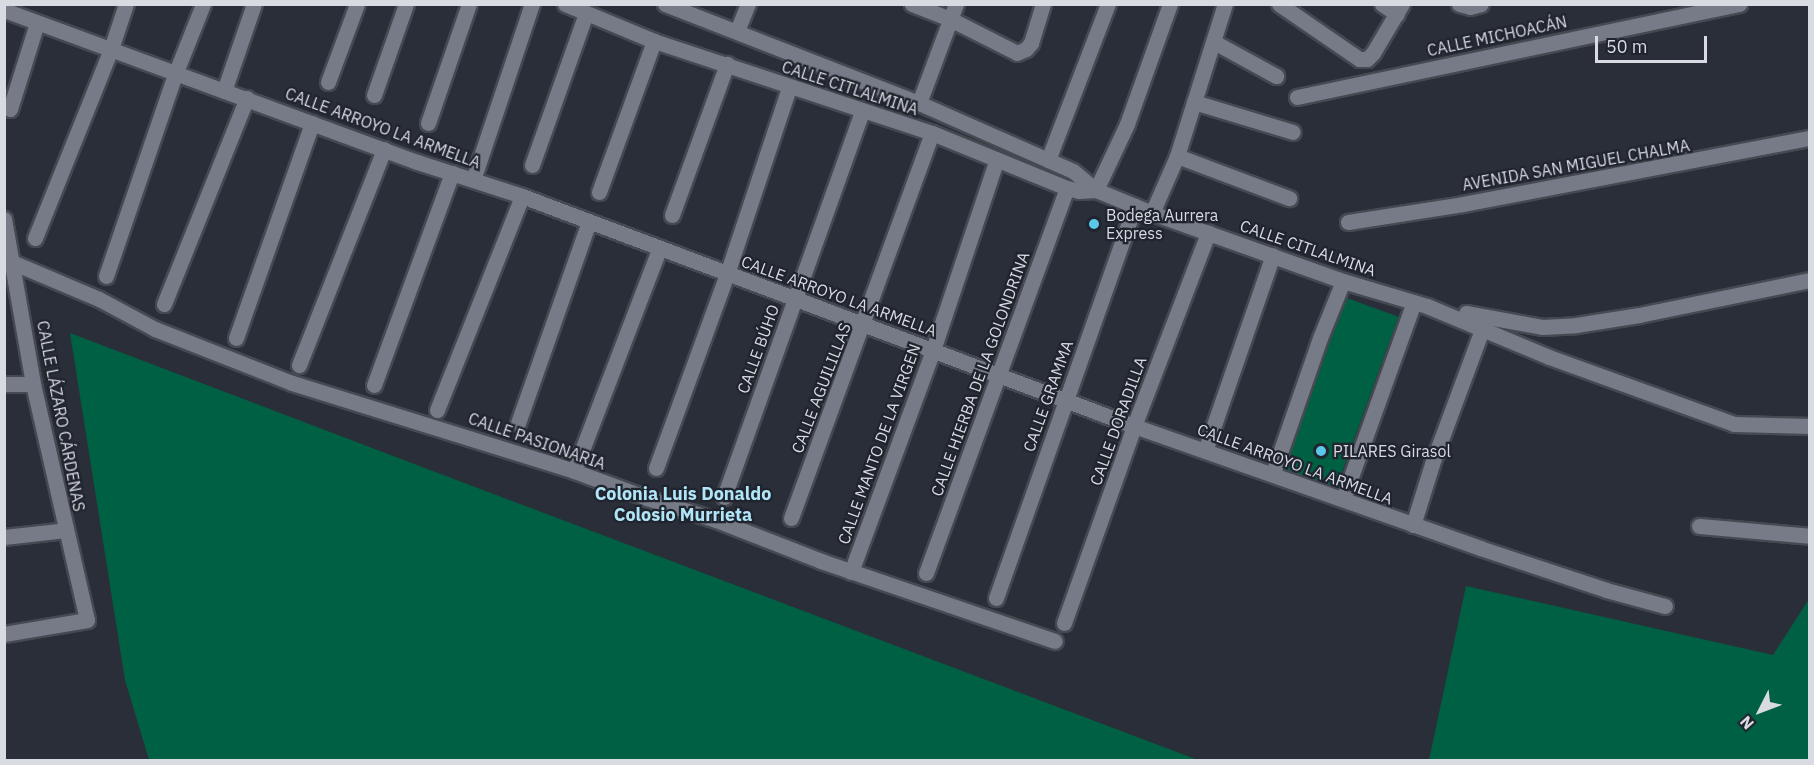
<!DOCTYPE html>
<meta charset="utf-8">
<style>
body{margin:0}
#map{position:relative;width:1814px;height:765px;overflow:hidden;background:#2a2e38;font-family:"IBM Plex Sans",sans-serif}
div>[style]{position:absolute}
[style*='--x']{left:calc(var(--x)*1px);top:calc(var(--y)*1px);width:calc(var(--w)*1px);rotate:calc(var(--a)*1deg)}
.green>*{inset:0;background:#006043;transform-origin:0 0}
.roads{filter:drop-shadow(2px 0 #454952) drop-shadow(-2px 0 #454952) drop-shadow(0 2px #454952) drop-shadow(0 -2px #454952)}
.street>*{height:15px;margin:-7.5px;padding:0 7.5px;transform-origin:7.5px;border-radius:7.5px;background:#767b87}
.dots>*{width:16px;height:16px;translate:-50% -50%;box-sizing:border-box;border:3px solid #20242e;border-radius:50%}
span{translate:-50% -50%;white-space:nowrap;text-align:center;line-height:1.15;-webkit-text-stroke:4.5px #20242e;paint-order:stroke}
.street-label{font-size:16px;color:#d8dbe2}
.poi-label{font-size:16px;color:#d8dbe2}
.left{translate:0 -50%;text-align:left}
.neighbourhood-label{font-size:18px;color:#b1e6f8;font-weight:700}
.frame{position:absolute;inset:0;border:6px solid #d8dbe2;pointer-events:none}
.north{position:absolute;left:1730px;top:681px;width:60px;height:60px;-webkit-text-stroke:4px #20242e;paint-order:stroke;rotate:228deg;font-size:16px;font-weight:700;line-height:24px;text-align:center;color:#d8dbe2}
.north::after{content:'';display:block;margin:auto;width:21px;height:27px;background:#d8dbe2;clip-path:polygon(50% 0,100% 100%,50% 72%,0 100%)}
.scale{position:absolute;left:1595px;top:36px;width:112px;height:27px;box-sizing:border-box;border:3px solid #d8dbe2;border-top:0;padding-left:8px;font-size:18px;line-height:21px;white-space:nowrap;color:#d8dbe2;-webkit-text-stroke:4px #20242e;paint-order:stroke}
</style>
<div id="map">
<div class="green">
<i style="left:1344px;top:297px;width:58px;height:185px;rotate:20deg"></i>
<i style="clip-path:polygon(70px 333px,401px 459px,1198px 760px,149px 760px,125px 680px)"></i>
<i style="clip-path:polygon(1466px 586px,1773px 655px,1809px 599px,1809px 760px,1429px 760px)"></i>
</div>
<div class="roads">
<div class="street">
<i style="--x:565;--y:4;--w:96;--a:22.6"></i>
<i style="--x:654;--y:41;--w:293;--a:18.3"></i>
<i style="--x:932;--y:133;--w:146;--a:22.2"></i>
<i style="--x:1067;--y:188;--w:12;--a:14"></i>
<i style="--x:1079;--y:191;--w:17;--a:-3"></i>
<i style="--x:1096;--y:190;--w:61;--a:22.3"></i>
<i style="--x:1152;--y:213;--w:203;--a:19.6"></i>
<i style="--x:1343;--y:281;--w:88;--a:16.6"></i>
<i style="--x:1427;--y:306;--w:132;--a:22.7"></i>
<i style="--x:1549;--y:357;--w:197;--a:19.9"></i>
<i style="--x:1734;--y:424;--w:76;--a:1.5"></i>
<i style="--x:665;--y:4;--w:273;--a:21.3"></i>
<i style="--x:919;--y:103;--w:168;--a:23.8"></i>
<i style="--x:1073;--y:171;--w:30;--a:40"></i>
<i style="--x:1096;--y:190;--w:73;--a:-64.8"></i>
<i style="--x:1127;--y:124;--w:127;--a:-70.3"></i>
<i style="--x:912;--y:4;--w:41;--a:21.5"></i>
<i style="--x:950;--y:19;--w:75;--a:26.9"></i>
<i style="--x:1017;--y:53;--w:10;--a:-24"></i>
<i style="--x:1026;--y:49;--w:8;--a:-50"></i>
<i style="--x:1031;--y:43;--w:41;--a:-72.9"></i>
<i style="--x:1279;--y:4;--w:97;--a:34.5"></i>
<i style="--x:1359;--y:59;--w:8;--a:0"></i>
<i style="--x:1367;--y:59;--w:8;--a:-45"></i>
<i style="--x:1373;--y:53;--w:57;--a:-59.4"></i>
<i style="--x:1382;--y:4;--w:18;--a:34"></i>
<i style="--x:1459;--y:4;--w:11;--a:15"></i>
<i style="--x:1470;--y:7;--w:11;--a:-15"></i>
<i style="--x:4;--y:10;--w:440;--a:20.2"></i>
<i style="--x:417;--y:162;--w:110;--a:17.9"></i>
<i style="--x:522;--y:196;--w:654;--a:20.6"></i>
<i style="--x:1134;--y:426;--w:367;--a:19.4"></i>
<i style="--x:1480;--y:548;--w:133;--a:18.4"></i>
<i style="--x:1606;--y:590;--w:61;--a:15.2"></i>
<i style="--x:737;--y:31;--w:29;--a:-68"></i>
<i style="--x:1214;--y:42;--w:71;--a:28.7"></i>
<i style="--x:328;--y:82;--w:83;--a:-69.6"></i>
<i style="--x:224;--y:91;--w:92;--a:-71"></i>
<i style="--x:374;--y:95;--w:96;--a:-70.6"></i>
<i style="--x:1297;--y:97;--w:452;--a:-11.9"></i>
<i style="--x:1194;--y:102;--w:103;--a:16.9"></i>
<i style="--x:919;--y:103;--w:106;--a:-69.5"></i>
<i style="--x:10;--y:109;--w:90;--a:-72.6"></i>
<i style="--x:428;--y:123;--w:126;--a:-71"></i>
<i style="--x:1177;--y:156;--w:120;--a:20.6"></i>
<i style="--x:1048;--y:160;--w:167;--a:-69"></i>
<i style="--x:532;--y:165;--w:161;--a:-70.4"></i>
<i style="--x:473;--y:180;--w:186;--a:-71.5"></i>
<i style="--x:599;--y:192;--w:161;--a:-70"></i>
<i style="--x:1152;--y:213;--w:62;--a:-66.3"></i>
<i style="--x:1177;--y:156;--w:159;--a:-72.5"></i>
<i style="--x:672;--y:215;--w:161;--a:-70"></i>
<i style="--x:4;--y:219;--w:168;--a:80"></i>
<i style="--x:33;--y:384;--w:242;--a:77.1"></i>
<i style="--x:87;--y:620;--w:84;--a:170.4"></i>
<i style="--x:1348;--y:222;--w:116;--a:-8.9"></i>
<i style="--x:1463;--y:204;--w:353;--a:-10.8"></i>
<i style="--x:35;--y:238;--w:204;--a:-68.1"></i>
<i style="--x:111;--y:49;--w:47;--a:-71.6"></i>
<i style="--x:14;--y:263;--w:92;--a:23"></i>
<i style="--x:99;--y:299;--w:64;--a:28.2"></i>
<i style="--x:155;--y:329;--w:147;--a:21.5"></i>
<i style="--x:292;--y:383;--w:295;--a:17.3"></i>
<i style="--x:574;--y:471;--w:78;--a:20.3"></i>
<i style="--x:647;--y:498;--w:72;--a:17.7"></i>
<i style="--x:716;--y:520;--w:113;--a:21.3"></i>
<i style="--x:821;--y:561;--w:247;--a:18.9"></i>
<i style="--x:106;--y:276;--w:216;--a:-71.1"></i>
<i style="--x:176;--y:72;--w:73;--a:-68.3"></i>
<i style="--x:164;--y:304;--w:222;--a:-68.1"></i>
<i style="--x:1466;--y:313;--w:77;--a:10.4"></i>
<i style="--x:1542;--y:327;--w:34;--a:-3"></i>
<i style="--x:1576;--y:325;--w:64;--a:-9"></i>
<i style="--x:1639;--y:315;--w:175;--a:-11.6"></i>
<i style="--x:236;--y:338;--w:228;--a:-70.5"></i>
<i style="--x:299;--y:365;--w:232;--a:-68.5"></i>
<i style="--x:4;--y:384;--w:29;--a:0"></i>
<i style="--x:374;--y:385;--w:226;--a:-69.8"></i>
<i style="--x:437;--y:410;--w:230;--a:-68.3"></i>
<i style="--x:518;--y:423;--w:214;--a:-70.6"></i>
<i style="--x:1205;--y:451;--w:207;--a:-70.9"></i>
<i style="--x:656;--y:468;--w:207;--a:-69.9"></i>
<i style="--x:727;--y:274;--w:196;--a:-71.6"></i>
<i style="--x:574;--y:471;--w:238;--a:-69"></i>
<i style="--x:1273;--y:473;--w:143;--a:-70.8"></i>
<i style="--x:1320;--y:338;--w:61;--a:-68"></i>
<i style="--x:724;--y:497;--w:410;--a:-70.3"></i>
<i style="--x:1343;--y:499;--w:209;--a:-70.2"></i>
<i style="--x:791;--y:518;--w:410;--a:-69.9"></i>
<i style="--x:1413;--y:525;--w:64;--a:-72.7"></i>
<i style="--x:1432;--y:464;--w:146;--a:-69.6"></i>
<i style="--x:1699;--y:526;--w:111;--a:5.1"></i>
<i style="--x:4;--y:537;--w:62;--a:-6.4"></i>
<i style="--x:851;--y:572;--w:237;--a:-69.7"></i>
<i style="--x:933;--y:350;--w:201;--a:-71.5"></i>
<i style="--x:926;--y:573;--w:410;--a:-69.9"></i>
<i style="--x:996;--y:598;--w:416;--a:-70.5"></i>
<i style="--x:1064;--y:623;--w:209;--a:-70.4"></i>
<i style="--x:1134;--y:426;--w:207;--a:-69"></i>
</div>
</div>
<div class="dots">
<i style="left:1094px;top:224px;background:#5cc7e8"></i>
<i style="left:1321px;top:451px;background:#5cc7e8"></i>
</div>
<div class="street-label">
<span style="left:1497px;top:36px;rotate:-12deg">CALLE MICHOACÁN</span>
<span style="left:850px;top:88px;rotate:18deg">CALLE CITLALMINA</span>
<span style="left:383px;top:128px;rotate:20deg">CALLE ARROYO LA ARMELLA</span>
<span style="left:1576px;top:165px;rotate:-10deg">AVENIDA SAN MIGUEL CHALMA</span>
<span style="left:1308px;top:248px;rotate:19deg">CALLE CITLALMINA</span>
<span style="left:839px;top:296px;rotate:20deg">CALLE ARROYO LA ARMELLA</span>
<span style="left:758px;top:349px;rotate:-70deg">CALLE BÚHO</span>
<span style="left:980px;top:374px;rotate:-70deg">CALLE HIERBA DE LA GOLONDRINA</span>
<span style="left:821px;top:388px;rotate:-69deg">CALLE AGUILILLAS</span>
<span style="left:1048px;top:396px;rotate:-70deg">CALLE GRAMMA</span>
<span style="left:61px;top:416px;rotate:79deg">CALLE LÁZARO CÁRDENAS</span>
<span style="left:1118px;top:421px;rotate:-70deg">CALLE DORADILLA</span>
<span style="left:537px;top:441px;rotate:19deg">CALLE PASIONARIA</span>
<span style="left:879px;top:444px;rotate:-70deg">CALLE MANTO DE LA VIRGEN</span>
<span style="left:1295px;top:464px;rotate:20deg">CALLE ARROYO LA ARMELLA</span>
</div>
<div class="poi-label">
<span class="left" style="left:1106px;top:224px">Bodega Aurrera<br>Express</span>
<span class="left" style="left:1333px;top:451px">PILARES Girasol</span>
</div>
<div class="neighbourhood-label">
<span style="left:683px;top:505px">Colonia Luis Donaldo<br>Colosio Murrieta</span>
</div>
<div class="frame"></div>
<div class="north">N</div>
<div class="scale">50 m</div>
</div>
